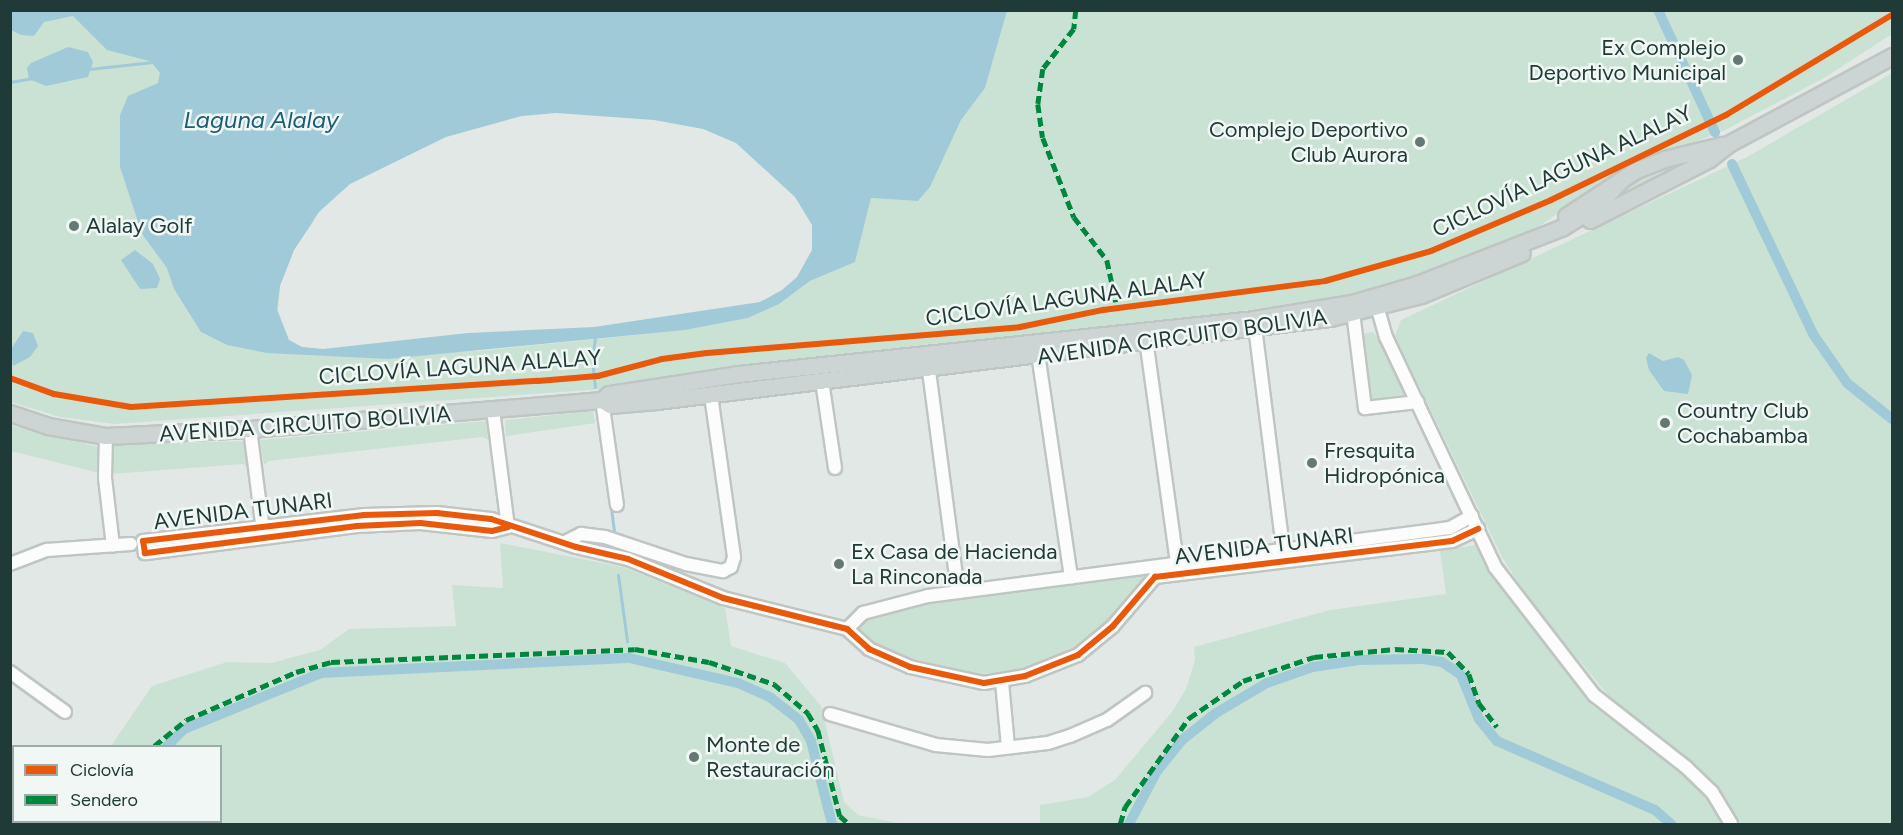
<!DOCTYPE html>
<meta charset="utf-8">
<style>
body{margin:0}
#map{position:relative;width:1903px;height:835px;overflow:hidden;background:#e2e8e6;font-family:Figtree,sans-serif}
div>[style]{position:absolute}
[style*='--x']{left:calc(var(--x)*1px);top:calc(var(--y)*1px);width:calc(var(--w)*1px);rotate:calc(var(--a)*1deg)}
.green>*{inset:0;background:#cae2d4}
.water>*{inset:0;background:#a1cad8}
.stream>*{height:3px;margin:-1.5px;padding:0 1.5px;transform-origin:1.5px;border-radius:1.5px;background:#a1cad8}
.canal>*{height:10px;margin:-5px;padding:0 5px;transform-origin:5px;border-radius:5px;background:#a1cad8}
.roads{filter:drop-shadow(2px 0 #bfc5c3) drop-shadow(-2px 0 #bfc5c3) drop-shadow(0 2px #bfc5c3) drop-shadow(0 -2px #bfc5c3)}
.minor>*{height:12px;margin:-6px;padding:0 6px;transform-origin:6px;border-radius:6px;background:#fbfcfb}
.major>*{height:15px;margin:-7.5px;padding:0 7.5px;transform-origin:7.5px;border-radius:7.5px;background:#ccd5d3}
.quiet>*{height:4.5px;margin-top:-2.25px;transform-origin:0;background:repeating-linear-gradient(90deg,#00873e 0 9px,transparent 0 13.5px)}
.cycleway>*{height:6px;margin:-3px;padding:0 3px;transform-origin:3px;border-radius:3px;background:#e8590c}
.dots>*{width:16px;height:16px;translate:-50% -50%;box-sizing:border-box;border:3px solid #f0f7f4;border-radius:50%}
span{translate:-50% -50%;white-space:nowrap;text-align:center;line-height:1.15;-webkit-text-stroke:5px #f0f7f4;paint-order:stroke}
.poi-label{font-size:22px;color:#203b37}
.right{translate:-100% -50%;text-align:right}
.left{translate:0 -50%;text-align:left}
.street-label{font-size:22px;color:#203b37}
.water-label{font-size:24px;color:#185d79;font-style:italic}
.frame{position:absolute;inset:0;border:12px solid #203b37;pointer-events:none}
.legend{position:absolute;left:12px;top:745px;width:210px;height:78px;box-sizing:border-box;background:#f0f7f4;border:2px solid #9daca8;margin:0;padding:8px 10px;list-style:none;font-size:18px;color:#203b37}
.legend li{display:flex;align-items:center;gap:12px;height:30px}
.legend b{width:30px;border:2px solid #9daca8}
</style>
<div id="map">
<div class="green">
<i style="clip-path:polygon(11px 11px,250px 11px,314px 221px,294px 250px,280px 286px,278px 310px,289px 340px,302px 347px,301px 352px,339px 355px,479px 351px,685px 330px,748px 318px,779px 304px,810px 281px,855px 262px,871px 198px,918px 201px,930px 187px,961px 120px,985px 88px,1007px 11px,1892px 11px,1892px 34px,1824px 78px,1725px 130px,1616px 174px,1532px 231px,1428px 273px,1367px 292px,1210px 316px,986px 344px,912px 347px,617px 388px,115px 424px,60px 417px,11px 402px)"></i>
<i style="clip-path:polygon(1892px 73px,1892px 824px,1740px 824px,1715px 784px,1615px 703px,1533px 606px,1502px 557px,1395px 336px,1401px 320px,1747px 157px)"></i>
<i style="clip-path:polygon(1663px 165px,1680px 167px,1600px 208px,1621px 186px)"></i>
<i style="clip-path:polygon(1373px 332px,1380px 340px,1409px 399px,1369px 403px,1361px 334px)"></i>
<i style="clip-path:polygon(593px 411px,595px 423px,506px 436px,505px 420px)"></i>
<i style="clip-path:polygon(486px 421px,488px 440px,483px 437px,269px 461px,264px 465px,260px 440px)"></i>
<i style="clip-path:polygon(10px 425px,99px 447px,99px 473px,11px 451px)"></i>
<i style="clip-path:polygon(244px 441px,248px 467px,243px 464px,111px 474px,110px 445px)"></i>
<i style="clip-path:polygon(500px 543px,623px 567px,725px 608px,731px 646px,785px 663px,821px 706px,844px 802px,858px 815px,902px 824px,11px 824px,10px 819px,16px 822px,220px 822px,220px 746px,111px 746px,152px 686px,227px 662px,271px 663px,320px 650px,349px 629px,456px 626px,452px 585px,503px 588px)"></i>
<i style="clip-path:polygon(1480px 544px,1490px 570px,1592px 705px,1688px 779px,1709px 802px,1721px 824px,1040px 824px,1040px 805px,1088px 797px,1115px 780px,1172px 712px,1186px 689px,1195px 660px,1194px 647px,1330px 610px,1446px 594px,1440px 551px)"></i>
<i style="clip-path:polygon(1143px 576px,1146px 581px,1082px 647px,1008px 673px,969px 674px,918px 664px,880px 647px,859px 631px,859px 623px,867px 617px,937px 599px,987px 596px)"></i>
</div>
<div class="water">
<i style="clip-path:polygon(evenodd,10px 11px,11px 10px,1007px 11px,985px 88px,961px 120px,930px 187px,918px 201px,871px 198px,855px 262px,810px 281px,779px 304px,748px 318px,685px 330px,388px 359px,267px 353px,227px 345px,201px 332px,174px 289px,167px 268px,142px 234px,120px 167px,120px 115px,128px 96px,158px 83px,160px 72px,153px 62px,107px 50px,73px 16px,44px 22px,34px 36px,21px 35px,11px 30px,10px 11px,556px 113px,654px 120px,703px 129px,736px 143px,795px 197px,812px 225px,812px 250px,797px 277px,782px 290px,760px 302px,594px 327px,468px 333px,323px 349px,302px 347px,289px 340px,277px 310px,280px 286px,294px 250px,319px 212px,350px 184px,446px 137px,522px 116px,556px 113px)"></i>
<i style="clip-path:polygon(68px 47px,88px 52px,93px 62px,88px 77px,46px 86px,29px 79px,27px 68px,31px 63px)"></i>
<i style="clip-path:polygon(135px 250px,153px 264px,160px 279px,157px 288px,140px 289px,121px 260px)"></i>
<i style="clip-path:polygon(23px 331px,33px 333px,38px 346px,30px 357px,13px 366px,11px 349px)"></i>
<i style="clip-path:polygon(1649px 353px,1663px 361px,1678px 357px,1684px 360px,1692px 375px,1688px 394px,1664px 391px,1649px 370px,1646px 358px)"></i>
</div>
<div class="stream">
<i style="--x:89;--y:69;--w:64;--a:-6.2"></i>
<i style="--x:153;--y:62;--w:16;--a:50"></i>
<i style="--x:10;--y:82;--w:22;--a:-10"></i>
<i style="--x:595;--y:338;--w:21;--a:98"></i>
<i style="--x:592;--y:359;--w:28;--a:84"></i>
<i style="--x:608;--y:486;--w:45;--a:82.4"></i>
<i style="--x:618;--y:575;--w:67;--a:82.2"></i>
</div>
<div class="canal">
<i style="--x:1658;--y:10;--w:135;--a:65"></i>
<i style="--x:1732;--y:164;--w:188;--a:64.5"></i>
<i style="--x:1813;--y:334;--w:60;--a:55.2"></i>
<i style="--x:1847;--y:383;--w:58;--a:38.7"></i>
<i style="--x:167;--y:746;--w:24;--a:-45"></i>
<i style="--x:184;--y:729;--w:148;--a:-22.2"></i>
<i style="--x:321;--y:673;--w:308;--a:-2.8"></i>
<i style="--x:629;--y:658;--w:112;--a:12.9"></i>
<i style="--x:738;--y:683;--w:36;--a:24"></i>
<i style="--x:771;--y:698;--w:36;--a:38"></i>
<i style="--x:799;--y:720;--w:24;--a:60"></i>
<i style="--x:811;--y:741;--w:86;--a:75.8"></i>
<i style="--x:114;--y:824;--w:3;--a:-45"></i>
<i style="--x:1129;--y:824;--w:60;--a:-62.2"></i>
<i style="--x:1157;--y:771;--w:40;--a:-51"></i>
<i style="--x:1182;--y:740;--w:43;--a:-38.5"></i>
<i style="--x:1216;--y:713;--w:59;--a:-30.5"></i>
<i style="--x:1267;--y:683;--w:49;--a:-19.2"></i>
<i style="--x:1313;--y:667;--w:46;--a:-8.8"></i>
<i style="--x:1358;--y:660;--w:65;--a:-0.9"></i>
<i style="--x:1423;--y:659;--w:19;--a:9"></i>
<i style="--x:1442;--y:662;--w:23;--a:34"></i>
<i style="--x:1461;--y:675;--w:48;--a:67.8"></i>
<i style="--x:1479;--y:719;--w:28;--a:51"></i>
<i style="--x:1497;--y:741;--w:172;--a:23.6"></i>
<i style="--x:1655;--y:810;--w:21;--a:41"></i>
</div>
<div class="roads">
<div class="minor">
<i style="--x:1375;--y:299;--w:40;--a:74"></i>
<i style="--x:1386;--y:337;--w:255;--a:64.6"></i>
<i style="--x:1495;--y:567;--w:162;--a:52.3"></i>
<i style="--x:1594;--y:695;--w:118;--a:38.1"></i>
<i style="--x:1687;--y:768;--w:35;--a:44"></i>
<i style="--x:1712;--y:792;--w:37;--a:59"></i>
<i style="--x:1352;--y:304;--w:105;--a:82.9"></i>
<i style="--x:1365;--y:408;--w:53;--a:-6.5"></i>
<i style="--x:1254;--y:319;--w:238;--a:82.8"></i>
<i style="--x:1145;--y:332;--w:240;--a:82.1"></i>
<i style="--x:1037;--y:347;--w:233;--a:81.6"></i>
<i style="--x:929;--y:371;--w:223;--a:82.5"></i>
<i style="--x:822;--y:381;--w:88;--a:81.5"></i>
<i style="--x:602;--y:400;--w:106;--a:81.9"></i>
<i style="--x:493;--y:410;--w:118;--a:82.7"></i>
<i style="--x:250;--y:429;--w:103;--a:82.7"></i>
<i style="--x:106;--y:436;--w:42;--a:91.4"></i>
<i style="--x:105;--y:478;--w:68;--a:83.3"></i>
<i style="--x:508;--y:527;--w:16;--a:166"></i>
<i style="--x:492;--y:531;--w:72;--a:-173.7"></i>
<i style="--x:420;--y:523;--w:63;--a:177.3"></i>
<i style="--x:357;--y:526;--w:214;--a:172.7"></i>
<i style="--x:145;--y:553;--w:12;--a:-99"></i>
<i style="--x:143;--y:541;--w:223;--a:-6.7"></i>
<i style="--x:364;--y:515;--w:73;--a:-1.6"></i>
<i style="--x:437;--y:513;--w:54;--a:6.3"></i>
<i style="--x:491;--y:519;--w:89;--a:18.2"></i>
<i style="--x:576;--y:547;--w:53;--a:13"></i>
<i style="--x:628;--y:559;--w:103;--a:22.3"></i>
<i style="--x:723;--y:598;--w:128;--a:14"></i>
<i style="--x:847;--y:629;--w:30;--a:42"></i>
<i style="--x:869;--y:649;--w:45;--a:23.7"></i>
<i style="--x:910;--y:667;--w:76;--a:12.2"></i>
<i style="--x:984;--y:683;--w:42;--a:-9.7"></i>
<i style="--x:1025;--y:676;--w:57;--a:-21.6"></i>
<i style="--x:1078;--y:655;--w:45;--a:-39.6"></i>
<i style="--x:1113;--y:626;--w:65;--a:-49.4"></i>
<i style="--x:1155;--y:577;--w:299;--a:-6.9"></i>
<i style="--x:1452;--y:541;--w:29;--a:-25"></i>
<i style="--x:567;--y:541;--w:16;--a:-27"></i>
<i style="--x:581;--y:534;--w:24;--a:7"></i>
<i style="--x:605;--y:537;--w:85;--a:18.4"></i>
<i style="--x:686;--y:564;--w:38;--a:11"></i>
<i style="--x:723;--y:571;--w:9;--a:-27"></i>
<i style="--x:731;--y:567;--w:10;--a:-73"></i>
<i style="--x:734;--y:557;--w:164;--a:-98.1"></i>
<i style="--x:10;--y:564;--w:40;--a:-21"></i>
<i style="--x:47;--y:550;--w:84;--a:-4.1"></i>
<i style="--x:847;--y:629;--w:23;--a:-45"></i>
<i style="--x:863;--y:613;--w:67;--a:-14.7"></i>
<i style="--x:928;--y:596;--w:526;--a:-7.42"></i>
<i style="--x:1450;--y:528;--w:25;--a:-29"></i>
<i style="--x:10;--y:672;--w:68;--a:36"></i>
<i style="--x:1002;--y:682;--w:65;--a:84.7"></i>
<i style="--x:830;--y:714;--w:110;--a:16.3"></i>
<i style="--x:936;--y:745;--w:52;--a:5.5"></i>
<i style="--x:988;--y:750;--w:60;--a:-6.7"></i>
<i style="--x:1048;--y:743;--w:23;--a:-18"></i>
<i style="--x:1070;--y:736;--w:40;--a:-23.4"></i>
<i style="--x:1107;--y:720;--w:47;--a:-35.4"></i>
<i style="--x:10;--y:812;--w:4;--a:27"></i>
</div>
<div class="major">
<i style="--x:1566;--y:216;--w:84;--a:-33.3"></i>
<i style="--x:1636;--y:170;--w:30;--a:-21"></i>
<i style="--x:1664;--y:159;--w:60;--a:-13.6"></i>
<i style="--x:1590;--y:220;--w:134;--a:-27.1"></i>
<i style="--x:1709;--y:159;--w:24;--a:-38"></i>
<i style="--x:1728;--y:144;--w:186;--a:-28.2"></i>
<i style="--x:602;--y:400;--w:9;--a:32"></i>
<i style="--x:610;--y:405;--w:47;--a:-4.9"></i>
<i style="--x:657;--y:401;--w:678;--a:-7.03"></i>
<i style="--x:1330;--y:318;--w:94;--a:-14.2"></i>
<i style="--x:1421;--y:295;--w:109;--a:-22.6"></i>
<i style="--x:10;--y:413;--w:40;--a:18.9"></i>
<i style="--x:48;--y:426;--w:59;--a:9.8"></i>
<i style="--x:106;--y:436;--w:144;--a:-2.8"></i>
<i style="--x:250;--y:429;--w:353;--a:-4.7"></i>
<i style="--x:602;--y:400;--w:9;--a:-41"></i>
<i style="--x:609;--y:394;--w:131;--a:-8.8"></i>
<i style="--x:738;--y:374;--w:519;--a:-6.08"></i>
<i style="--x:1254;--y:319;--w:99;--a:-9.3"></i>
<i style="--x:1352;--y:303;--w:68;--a:-16.3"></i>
<i style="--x:1417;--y:284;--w:155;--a:-21.3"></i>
<i style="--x:1561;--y:228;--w:42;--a:-31.4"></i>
<i style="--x:1597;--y:206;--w:37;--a:-47"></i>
</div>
</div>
<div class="quiet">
<i style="--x:1076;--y:10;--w:19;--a:96"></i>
<i style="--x:1074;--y:29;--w:51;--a:127.8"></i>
<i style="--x:1043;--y:69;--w:35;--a:98"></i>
<i style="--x:1038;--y:104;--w:34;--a:82"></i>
<i style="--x:1043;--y:138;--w:85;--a:68.6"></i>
<i style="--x:1074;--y:217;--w:54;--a:52.5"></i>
<i style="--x:1107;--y:260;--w:43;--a:77.9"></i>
<i style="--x:154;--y:746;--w:41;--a:-39.1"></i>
<i style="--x:186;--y:720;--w:120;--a:-23.6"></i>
<i style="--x:296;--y:672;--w:36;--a:-16"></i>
<i style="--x:331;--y:662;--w:304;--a:-2.4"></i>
<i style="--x:635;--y:649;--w:75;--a:10"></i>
<i style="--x:709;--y:662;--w:69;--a:18.7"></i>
<i style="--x:774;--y:684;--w:45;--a:40.5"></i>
<i style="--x:808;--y:713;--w:20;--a:60"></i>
<i style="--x:818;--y:730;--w:89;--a:75.7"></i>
<i style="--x:840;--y:816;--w:12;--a:42"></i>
<i style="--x:105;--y:824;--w:3;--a:-45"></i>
<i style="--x:1120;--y:824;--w:18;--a:-74"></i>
<i style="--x:1125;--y:807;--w:110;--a:-54.3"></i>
<i style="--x:1189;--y:718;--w:65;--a:-34.4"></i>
<i style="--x:1243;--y:681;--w:75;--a:-18.7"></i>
<i style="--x:1314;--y:657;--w:81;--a:-5.6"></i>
<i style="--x:1395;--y:649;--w:53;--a:3.2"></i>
<i style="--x:1448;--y:652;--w:30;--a:46"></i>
<i style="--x:1469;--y:674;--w:31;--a:71"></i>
<i style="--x:1479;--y:703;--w:30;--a:53"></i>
</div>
<div class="cycleway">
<i style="--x:10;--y:378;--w:47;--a:20"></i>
<i style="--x:54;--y:394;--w:78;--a:9.6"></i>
<i style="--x:131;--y:407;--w:408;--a:-3.7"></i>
<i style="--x:538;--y:381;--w:60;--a:-4.8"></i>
<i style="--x:598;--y:376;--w:66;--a:-14.9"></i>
<i style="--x:662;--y:359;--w:45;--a:-7.6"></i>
<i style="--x:707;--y:353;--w:314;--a:-4.7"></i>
<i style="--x:1020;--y:327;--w:85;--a:-11.6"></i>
<i style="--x:1103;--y:310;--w:224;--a:-7.4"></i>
<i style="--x:1325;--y:281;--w:110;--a:-15.8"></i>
<i style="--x:1431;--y:251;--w:130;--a:-23"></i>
<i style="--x:1551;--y:200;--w:195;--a:-25.9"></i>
<i style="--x:1726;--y:115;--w:194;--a:-31.1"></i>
<i style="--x:508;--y:527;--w:16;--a:166"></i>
<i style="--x:492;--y:531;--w:72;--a:-173.7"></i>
<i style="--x:420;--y:523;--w:63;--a:177.3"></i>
<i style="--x:357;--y:526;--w:214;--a:172.7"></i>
<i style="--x:145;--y:553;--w:12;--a:-99"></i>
<i style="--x:143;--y:541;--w:223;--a:-6.7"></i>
<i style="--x:364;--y:515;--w:73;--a:-1.6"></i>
<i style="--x:437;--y:513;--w:54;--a:6.3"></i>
<i style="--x:491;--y:519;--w:89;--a:18.2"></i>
<i style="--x:576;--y:547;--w:53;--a:13"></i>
<i style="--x:628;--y:559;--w:103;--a:22.3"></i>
<i style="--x:723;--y:598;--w:128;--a:14"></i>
<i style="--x:847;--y:629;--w:30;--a:42"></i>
<i style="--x:869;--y:649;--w:45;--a:23.7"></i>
<i style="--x:910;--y:667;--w:76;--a:12.2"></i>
<i style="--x:984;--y:683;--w:42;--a:-9.7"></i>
<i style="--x:1025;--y:676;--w:57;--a:-21.6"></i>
<i style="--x:1078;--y:655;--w:45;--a:-39.6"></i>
<i style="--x:1113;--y:626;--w:65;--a:-49.4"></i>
<i style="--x:1155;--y:577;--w:299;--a:-6.9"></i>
<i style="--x:1452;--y:541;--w:29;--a:-25"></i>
</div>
<div class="dots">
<i style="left:1738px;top:60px;background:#647874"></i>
<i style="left:1420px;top:142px;background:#647874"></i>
<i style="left:74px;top:226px;background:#647874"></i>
<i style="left:1665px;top:423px;background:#647874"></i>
<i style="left:1312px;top:463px;background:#647874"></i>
<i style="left:839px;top:564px;background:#647874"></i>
<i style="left:694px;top:757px;background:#647874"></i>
</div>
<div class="poi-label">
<span class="right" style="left:1726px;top:60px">Ex Complejo<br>Deportivo Municipal</span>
<span class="right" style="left:1408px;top:142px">Complejo Deportivo<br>Club Aurora</span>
<span class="left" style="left:86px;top:226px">Alalay Golf</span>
<span class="left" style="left:1677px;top:423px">Country Club<br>Cochabamba</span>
<span class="left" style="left:1324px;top:463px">Fresquita<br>Hidropónica</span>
<span class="left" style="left:851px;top:564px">Ex Casa de Hacienda<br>La Rinconada</span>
<span class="left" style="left:706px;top:757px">Monte de<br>Restauración</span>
</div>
<div class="street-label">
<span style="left:1562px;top:171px;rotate:-25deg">CICLOVÍA LAGUNA ALALAY</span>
<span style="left:1066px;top:299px;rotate:-8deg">CICLOVÍA LAGUNA ALALAY</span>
<span style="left:1182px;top:337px;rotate:-8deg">AVENIDA CIRCUITO BOLIVIA</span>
<span style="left:460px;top:367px;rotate:-4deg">CICLOVÍA LAGUNA ALALAY</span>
<span style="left:305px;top:424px;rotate:-4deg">AVENIDA CIRCUITO BOLIVIA</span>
<span style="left:243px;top:511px;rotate:-7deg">AVENIDA TUNARI</span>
<span style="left:1264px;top:546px;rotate:-7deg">AVENIDA TUNARI</span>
</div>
<div class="water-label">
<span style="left:261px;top:120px">Laguna Alalay</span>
</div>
<div class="frame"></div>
<ul class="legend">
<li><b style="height:8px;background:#e8590c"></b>Ciclovía</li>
<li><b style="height:8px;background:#00873e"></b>Sendero</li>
</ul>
</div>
